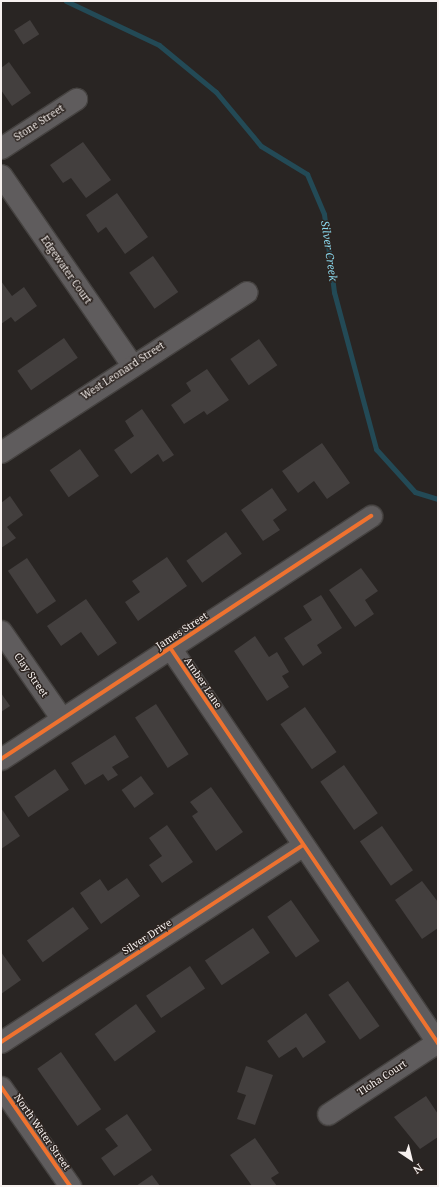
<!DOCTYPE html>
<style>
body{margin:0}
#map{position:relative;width:439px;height:1187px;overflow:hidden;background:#292523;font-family:"Noto Serif",serif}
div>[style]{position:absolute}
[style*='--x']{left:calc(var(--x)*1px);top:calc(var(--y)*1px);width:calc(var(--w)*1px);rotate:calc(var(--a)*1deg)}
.stream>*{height:5px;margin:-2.5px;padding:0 2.5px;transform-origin:2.5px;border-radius:2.5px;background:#234a56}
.building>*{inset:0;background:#433f3e;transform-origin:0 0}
.roads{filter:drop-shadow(1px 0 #454240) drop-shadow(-1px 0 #454240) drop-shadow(0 1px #454240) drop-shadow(0 -1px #454240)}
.minor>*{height:21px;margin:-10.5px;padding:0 10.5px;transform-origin:10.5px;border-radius:10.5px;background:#5f5c5d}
.cycleway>*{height:4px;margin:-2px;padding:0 2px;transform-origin:2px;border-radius:2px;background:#ef722f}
span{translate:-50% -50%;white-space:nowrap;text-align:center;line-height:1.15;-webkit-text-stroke:3px #2c2420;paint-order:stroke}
.street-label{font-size:10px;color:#f7f1ef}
.water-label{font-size:11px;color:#8ad8ee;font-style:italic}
.frame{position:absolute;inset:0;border:2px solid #f7f1ef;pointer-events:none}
.north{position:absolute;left:391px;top:1139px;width:40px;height:40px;-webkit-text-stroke:3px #2c2420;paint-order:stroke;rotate:145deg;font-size:11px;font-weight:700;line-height:16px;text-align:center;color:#f7f1ef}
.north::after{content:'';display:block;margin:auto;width:14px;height:18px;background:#f7f1ef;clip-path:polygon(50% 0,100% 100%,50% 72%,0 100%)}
</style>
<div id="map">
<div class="stream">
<i style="--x:66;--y:1;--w:103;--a:25.3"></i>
<i style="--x:159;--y:45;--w:74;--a:39.5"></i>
<i style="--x:216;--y:92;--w:70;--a:50.2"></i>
<i style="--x:261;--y:146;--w:54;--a:31.3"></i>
<i style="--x:307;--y:174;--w:43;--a:67"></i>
<i style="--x:324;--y:214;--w:79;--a:82.7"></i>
<i style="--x:334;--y:292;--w:163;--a:75"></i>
<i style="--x:376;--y:449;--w:58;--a:47.8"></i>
<i style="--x:415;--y:492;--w:24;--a:17"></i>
</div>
<div class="building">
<i style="left:30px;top:20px;width:17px;height:19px;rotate:57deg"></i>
<i style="clip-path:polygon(9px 62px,31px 93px,12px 106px,1px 90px,1px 68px)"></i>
<i style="clip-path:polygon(83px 142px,111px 180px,86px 198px,71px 178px,63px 183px,50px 165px)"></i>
<i style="clip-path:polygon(117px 193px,148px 237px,125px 254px,106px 227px,98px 233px,86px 215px)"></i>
<i style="left:153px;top:256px;width:44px;height:29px;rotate:55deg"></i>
<i style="clip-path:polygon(1px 281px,12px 296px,24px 287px,37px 306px,15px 322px,11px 317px,1px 324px)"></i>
<i style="left:64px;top:338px;width:24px;height:57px;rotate:55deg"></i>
<i style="left:259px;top:339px;width:32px;height:35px;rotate:55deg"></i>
<i style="clip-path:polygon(207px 369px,229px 400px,207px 415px,204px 411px,184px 424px,171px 405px,191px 391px,186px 383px)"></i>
<i style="clip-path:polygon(142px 409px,174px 455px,163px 462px,158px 454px,131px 474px,114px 450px,134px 436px,125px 421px)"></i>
<i style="clip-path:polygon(322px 443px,350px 483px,327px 499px,314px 481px,298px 493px,282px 471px)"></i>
<i style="left:80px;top:449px;width:33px;height:37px;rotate:55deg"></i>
<i style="clip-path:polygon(272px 488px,287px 510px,273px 520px,280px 530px,263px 541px,241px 510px)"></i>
<i style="clip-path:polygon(10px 496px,23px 515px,7px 527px,16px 538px,1px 548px,1px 503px)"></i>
<i style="left:226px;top:532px;width:27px;height:49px;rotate:54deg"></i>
<i style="clip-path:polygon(167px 557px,187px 586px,138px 621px,125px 602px,140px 592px,132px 581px)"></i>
<i style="left:27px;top:558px;width:52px;height:23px;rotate:56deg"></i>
<i style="clip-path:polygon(361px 568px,378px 591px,365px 600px,374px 614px,355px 627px,329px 590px)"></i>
<i style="clip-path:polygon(321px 595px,342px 628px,317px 645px,322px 653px,303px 666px,284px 638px,312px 620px,303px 606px)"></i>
<i style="clip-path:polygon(86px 599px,117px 643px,98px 656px,81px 632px,61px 646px,47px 626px)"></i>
<i style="clip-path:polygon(255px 636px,269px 657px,277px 652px,289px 672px,282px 676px,289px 687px,267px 701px,234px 651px)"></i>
<i style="clip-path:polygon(1px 693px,10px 706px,1px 712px)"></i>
<i style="left:156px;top:704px;width:60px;height:25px;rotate:57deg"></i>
<i style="left:305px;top:707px;width:55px;height:30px;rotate:55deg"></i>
<i style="clip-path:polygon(115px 735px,129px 757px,112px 767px,118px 775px,108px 781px,103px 774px,85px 785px,71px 763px)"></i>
<i style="left:344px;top:765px;width:59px;height:29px;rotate:55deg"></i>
<i style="left:55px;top:769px;width:25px;height:49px;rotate:56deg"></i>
<i style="left:141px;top:776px;width:22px;height:24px;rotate:54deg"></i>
<i style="clip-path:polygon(211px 787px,243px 832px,216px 851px,192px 816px,198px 812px,190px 802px)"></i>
<i style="clip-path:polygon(1px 808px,20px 836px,1px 849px)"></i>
<i style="clip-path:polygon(167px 825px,193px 862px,162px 883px,149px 865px,162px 856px,149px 838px)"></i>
<i style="left:382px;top:826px;width:54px;height:27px;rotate:55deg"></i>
<i style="clip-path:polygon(127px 878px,140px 896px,101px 924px,80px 893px,100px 879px,108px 891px)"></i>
<i style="clip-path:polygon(422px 881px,438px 902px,438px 928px,422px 939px,395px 900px)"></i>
<i style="left:291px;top:900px;width:50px;height:29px;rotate:55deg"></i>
<i style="left:73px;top:907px;width:27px;height:57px;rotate:54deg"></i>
<i style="left:253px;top:928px;width:30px;height:58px;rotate:56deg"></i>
<i style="clip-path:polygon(1px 952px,21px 980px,1px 994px)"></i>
<i style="left:190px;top:966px;width:27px;height:53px;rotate:56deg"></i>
<i style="left:348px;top:981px;width:55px;height:24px;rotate:55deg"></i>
<i style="left:136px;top:1004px;width:34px;height:51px;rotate:54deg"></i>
<i style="clip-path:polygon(306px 1013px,326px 1042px,303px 1058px,296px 1047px,279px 1058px,267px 1041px)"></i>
<i style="left:61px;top:1052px;width:70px;height:29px;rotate:55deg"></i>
<i style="clip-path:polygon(246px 1066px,273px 1075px,255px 1125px,237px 1119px,246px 1095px,237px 1092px)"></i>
<i style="clip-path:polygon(426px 1096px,438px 1114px,438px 1137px,420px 1149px,394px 1117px)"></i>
<i style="clip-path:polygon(127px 1114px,152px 1150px,114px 1176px,101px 1158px,118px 1146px,105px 1129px)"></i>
<i style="clip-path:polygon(255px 1138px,279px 1173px,271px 1178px,277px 1186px,252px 1186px,230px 1155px)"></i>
<i style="clip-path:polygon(152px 1175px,160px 1186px,136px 1186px)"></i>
</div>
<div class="roads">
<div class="minor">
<i style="--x:1;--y:148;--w:90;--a:-33.2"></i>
<i style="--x:1;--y:175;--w:231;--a:55.4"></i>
<i style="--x:1;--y:452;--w:293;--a:-33.1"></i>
<i style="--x:1;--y:631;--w:107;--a:55.3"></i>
<i style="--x:171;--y:649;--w:477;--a:55.9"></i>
<i style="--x:1;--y:759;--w:443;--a:-33.3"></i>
<i style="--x:1;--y:1042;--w:359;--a:-33.1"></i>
<i style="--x:1;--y:1087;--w:121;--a:55.1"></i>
<i style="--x:328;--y:1114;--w:131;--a:-33.4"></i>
</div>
</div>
<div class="cycleway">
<i style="--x:171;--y:649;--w:477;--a:55.9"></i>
<i style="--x:1;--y:759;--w:443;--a:-33.3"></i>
<i style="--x:1;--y:1042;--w:359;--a:-33.1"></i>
<i style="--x:1;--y:1087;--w:121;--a:55.1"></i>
</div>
<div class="street-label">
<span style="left:39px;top:123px;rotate:-33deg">Stone Street</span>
<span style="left:66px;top:270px;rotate:55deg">Edgewater Court</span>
<span style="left:123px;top:371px;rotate:-33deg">West Leonard Street</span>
<span style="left:182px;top:631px;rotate:-33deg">James Street</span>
<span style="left:31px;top:675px;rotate:55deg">Clay Street</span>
<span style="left:203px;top:683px;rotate:56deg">Amber Lane</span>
<span style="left:147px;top:937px;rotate:-33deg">Silver Drive</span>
<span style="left:382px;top:1078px;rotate:-33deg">Tloha Court</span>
<span style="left:42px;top:1132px;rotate:55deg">North Water Street</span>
</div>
<div class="water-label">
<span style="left:329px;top:251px;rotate:82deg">Silver Creek</span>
</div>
<div class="frame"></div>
<div class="north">N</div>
</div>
